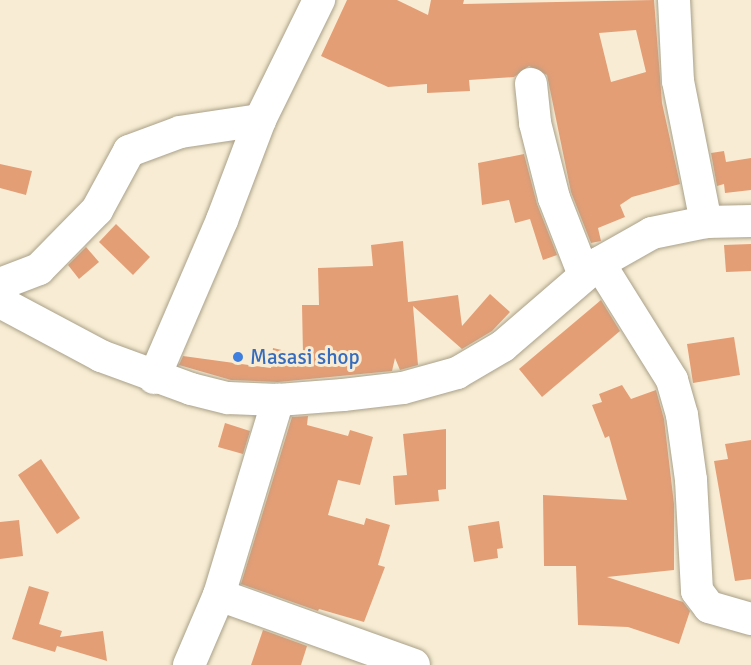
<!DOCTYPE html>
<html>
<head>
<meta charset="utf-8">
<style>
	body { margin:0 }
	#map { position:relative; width:751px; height:665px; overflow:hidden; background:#f8edd4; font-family:Signika,sans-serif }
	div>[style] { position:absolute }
	.building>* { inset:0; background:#e39e76 }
	.roads { filter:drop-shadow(0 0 2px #aaa089) drop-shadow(0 0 2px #aaa089) }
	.minor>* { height:32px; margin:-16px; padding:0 16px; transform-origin:16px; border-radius:16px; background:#fff }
	.dots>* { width:16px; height:16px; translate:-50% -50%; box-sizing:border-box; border:3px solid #f8edd4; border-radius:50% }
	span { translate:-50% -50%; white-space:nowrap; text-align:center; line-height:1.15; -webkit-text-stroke:6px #f8edd4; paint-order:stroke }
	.shop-label { font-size:21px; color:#366cbe }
	.left { translate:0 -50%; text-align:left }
</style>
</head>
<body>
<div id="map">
	<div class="building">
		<i style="clip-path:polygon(evenodd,347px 0,397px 0,428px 15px,431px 0,464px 0,463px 4px,654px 0,662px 103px,680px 184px,632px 197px,620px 205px,625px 217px,598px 228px,601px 241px,591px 243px,571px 192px,547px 75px,529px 66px,514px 77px,469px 80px,470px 91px,427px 93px,427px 84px,388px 87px,321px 56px,347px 0,636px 30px,646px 72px,611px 82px,599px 33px,636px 30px)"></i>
		<i style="clip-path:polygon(724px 151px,726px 162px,751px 158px,751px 190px,725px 193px,724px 184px,717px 186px,711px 153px)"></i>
		<i style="clip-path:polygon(524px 154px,537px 204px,557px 255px,543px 260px,530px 219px,515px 223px,509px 200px,482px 205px,478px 163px)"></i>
		<i style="clip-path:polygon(0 164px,32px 171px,26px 195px,0 188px)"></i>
		<i style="clip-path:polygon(116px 224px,150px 257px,133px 275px,99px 242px)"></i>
		<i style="clip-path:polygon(403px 241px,408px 302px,458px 295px,462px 326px,490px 294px,510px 312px,492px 331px,462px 349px,413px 306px,418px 365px,400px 370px,395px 358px,392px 371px,278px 382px,231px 380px,179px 365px,183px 356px,271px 368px,273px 348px,303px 355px,302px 305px,319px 305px,318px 268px,373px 266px,371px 245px)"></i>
		<i style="clip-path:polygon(751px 244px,751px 271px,726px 272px,724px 245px)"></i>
		<i style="clip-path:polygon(86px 247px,99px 262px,79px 279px,68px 265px)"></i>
		<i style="clip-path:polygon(601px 300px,620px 331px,542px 397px,519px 369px)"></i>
		<i style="clip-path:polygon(734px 337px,740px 375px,693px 383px,687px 344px)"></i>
		<i style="clip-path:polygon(622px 385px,631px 399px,656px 390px,664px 419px,674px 504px,674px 570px,607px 577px,683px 602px,690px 611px,679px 644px,628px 627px,578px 625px,576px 566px,544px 566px,543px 495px,627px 500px,609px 436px,605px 438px,592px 405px,602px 402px,599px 394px)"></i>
		<i style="clip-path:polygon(308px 416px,307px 425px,348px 436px,350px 430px,373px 437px,360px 485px,338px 480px,328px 515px,364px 525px,366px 518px,390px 525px,378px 565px,385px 567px,364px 622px,319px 609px,318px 611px,241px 584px,292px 417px)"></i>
		<i style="clip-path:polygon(225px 423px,250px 431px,243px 454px,218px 447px)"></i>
		<i style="clip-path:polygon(446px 429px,446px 489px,438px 490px,439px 501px,395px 505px,393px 476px,407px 475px,403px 434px)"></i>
		<i style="clip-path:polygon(751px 440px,751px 579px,735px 581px,714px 461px,728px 459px,725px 444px)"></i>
		<i style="clip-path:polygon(41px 459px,80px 518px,57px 534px,18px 475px)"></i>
		<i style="clip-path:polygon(19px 520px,23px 556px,0 559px,0 522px)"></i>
		<i style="clip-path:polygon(499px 521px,503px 548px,497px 549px,498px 558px,474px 562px,468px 526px)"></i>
		<i style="clip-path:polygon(29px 586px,49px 592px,39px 624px,62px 631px,60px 637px,103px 631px,107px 661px,57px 646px,55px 652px,12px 639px)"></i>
		<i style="clip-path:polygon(263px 630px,307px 646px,301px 665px,251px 665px)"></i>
	</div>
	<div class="roads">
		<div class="minor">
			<i style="left:674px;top:0;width:81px;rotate:87.2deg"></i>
			<i style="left:678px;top:81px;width:144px;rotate:78.8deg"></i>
			<i style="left:531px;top:84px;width:39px;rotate:84deg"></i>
			<i style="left:535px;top:123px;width:77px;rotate:75.8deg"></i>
			<i style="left:554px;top:198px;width:83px;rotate:68.7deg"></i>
			<i style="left:599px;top:263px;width:138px;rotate:58deg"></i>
			<i style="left:672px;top:380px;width:36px;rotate:74deg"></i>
			<i style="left:682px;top:415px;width:66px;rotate:82.1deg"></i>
			<i style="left:691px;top:480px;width:111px;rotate:86.9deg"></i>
			<i style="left:697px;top:591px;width:20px;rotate:53deg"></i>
			<i style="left:709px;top:607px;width:44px;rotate:15.9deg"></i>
			<i style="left:0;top:284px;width:42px;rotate:-21deg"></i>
			<i style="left:39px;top:269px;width:83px;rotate:-45.5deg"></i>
			<i style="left:97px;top:210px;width:67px;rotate:-61.5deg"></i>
			<i style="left:129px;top:151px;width:54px;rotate:-20.4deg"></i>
			<i style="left:180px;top:132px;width:81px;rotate:-8.5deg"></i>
			<i style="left:0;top:302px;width:115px;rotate:28.1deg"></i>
			<i style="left:101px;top:356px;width:96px;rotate:20.1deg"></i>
			<i style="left:191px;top:389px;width:38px;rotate:14deg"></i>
			<i style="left:228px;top:398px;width:50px;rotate:2.3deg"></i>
			<i style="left:278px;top:400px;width:65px;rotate:-4.4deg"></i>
			<i style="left:343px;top:395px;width:60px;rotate:-6.7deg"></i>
			<i style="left:403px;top:388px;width:56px;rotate:-15.5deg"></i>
			<i style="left:457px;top:373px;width:53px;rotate:-30.4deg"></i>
			<i style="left:503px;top:346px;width:127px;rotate:-40.8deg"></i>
			<i style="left:599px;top:263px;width:61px;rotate:-29.5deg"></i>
			<i style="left:652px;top:233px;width:55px;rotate:-11.5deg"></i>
			<i style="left:706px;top:222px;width:45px;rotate:-1.3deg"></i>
			<i style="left:154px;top:378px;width:172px;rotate:-66.7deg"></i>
			<i style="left:222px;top:220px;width:107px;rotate:-69.2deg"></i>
			<i style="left:260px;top:120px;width:134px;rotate:-63.8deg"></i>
			<i style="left:219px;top:595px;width:207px;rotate:19.7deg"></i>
			<i style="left:189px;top:665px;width:76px;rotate:-66.8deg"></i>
			<i style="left:219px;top:595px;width:204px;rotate:-73.2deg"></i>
		</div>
	</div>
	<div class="dots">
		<i style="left:238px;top:357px;background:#3f7fe0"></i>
	</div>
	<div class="shop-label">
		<span class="left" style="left:250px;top:357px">Masasi shop</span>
	</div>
</div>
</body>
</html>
